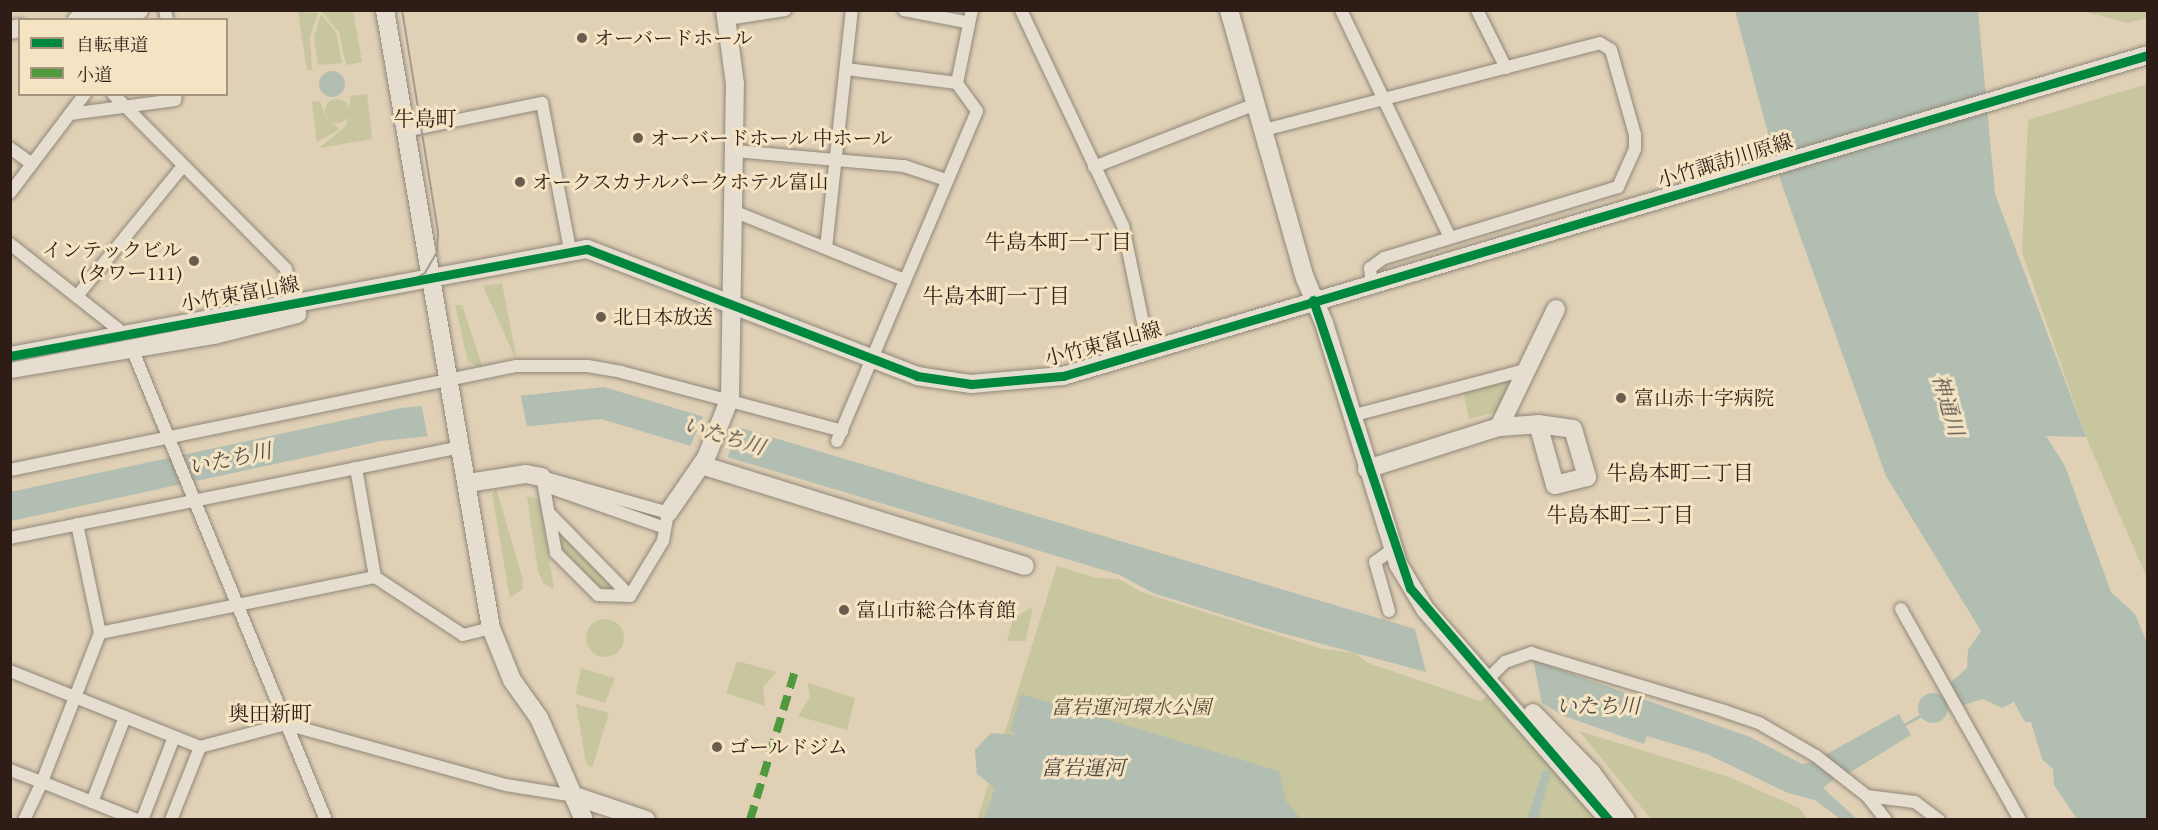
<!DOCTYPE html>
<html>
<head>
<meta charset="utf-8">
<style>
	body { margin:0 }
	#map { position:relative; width:2158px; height:830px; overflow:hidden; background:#dfd0b6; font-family:"EB Garamond","Noto Serif JP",serif }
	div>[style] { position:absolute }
	.green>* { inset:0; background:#c7c69e }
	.round { border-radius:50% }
	.water>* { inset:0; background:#b1beb1 }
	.pier>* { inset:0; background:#dfd0b6 }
	.stream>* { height:3px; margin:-1.5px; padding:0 1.5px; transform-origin:1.5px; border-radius:1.5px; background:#b1beb1 }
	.roads { filter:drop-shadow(0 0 2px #918778) drop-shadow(0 0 2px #918778) }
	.street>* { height:12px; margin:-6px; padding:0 6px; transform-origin:6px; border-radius:6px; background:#e4ddd0 }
	.secondary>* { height:18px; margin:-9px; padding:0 9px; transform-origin:9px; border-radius:9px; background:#e4ddd0 }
	.tram>* { height:1.5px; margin:-0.75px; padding:0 0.75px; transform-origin:0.75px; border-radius:0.75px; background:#a39b91 }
	.quiet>* { height:8px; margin-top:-4px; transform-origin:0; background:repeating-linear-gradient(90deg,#509a3d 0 15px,transparent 0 23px) }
	.cycleway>* { height:9px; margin:-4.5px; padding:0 4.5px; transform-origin:4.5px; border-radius:4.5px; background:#00873e }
	.dots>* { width:16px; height:16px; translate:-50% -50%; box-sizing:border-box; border:3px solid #f5e4c4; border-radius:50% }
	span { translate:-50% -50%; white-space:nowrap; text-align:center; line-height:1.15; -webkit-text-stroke:6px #f5e4c4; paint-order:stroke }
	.poi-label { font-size:20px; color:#2e1d16 }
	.left { translate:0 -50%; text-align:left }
	.right { translate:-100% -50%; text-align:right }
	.street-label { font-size:20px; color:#2e1d16 }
	.park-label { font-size:20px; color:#564d39; font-style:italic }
	.neighbourhood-label { font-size:21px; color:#2e1d16 }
	.water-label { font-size:21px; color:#4f4b44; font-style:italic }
	.frame { position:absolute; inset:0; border:12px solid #2e1d16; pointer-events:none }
	.legend { position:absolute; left:18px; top:18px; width:210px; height:78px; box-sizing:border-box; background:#f5e4c4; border:2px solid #a5947e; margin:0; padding:8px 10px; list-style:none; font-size:18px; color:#2e1d16 }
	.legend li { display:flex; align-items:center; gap:12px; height:30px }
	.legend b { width:30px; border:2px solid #a5947e }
</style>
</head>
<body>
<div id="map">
	<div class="green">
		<i style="clip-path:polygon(321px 11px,353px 11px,362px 62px,346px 65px,339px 32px)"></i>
		<i style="clip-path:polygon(2082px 11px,2147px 11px,2147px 18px,2127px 23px)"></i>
		<i style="clip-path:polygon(298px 12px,318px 13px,310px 37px,312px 70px,307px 70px)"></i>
		<i style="clip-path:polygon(321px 14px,336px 32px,342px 63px,318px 65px,314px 37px)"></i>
		<i style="clip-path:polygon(2147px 84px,2148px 84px,2147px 578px,2086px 437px,2022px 252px,2028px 120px)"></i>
		<i style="clip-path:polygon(367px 94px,372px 139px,319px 148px,346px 126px,351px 96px)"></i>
		<i class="round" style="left:325px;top:99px;width:24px;height:24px"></i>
		<i style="clip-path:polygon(320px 101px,326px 118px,340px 129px,317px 142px,312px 102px)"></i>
		<i style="clip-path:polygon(502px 283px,517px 362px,483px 286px)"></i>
		<i style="clip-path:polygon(455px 305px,462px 305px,483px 368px,468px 362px)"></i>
		<i style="clip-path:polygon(1515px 376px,1496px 412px,1469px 419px,1463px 390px)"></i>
		<i style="clip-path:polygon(496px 488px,522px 577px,523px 588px,510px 598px,492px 494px)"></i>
		<i style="clip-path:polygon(527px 496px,539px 499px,554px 589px,543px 583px,538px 571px)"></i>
		<i style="clip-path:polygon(565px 538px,612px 585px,611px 590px,602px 592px,561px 552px,560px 540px)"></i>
		<i style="clip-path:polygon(1057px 566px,1097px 578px,1119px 579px,1141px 592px,1322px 649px,1355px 653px,1368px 663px,1480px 701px,1487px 697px,1601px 820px,977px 820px)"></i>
		<i style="clip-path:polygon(1033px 606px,1026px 641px,1007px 641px,1013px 619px)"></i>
		<i class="round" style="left:586px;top:619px;width:38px;height:38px"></i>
		<i style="clip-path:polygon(737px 661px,777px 672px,763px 687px,765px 706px,726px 693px)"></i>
		<i style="clip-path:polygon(581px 668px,615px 678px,605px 703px,576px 694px)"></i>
		<i style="clip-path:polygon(808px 683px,855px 698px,847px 730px,798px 716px,810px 697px)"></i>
		<i style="clip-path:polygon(576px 704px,609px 713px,592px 768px,586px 763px)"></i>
		<i style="clip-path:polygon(1579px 731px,1729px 777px,1799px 808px,1808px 819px,1651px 819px)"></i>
	</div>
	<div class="water">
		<i style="clip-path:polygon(1735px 11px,1978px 11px,1995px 194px,2086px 437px,2046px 436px,2065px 466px,2111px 592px,2135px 614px,2147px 643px,2147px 819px,2077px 819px,2054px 785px,2053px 769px,2042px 759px,2031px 722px,2025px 722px,2014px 702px,2002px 708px,1983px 699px,1963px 705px,1950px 683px,1967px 668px,1968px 650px,1981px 631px,1886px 476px,1782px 185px)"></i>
		<i class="round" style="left:319px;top:71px;width:26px;height:26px"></i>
		<i style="clip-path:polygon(604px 387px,1415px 629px,1426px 672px,1278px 632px,1153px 593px,1120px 575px,601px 419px,381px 441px,11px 521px,10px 492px,401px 408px)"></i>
		<i style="clip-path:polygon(1533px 660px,1750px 737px,1802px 764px,1812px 762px,1836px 778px,1823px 788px,1857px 819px,1840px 819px,1815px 800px,1788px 793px,1707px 754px,1647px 736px,1644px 744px,1564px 716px,1542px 703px)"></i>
		<i class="round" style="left:1918px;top:693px;width:30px;height:30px"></i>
		<i style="clip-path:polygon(1021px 694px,1279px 771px,1286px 801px,1301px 819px,984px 819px,995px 788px,977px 774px,975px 750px,991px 733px,1017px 735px,1010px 730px)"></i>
		<i style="clip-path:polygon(1899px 714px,1911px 735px,1849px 773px,1823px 756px)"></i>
		<i style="clip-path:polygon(1543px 770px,1551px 772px,1538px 819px,1527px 819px)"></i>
	</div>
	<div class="pier">
		<i style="clip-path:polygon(520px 392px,527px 427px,428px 438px,421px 403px)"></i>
		<i style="clip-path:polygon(704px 414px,740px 426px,727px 459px,690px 447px)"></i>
	</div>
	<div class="stream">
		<i style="left:1903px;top:725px;width:24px;rotate:-28deg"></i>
	</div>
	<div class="roads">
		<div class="street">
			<i style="left:165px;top:10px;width:10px;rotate:79deg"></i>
			<i style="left:904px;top:10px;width:62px;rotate:11.1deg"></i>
			<i style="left:1021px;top:10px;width:239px;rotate:64.7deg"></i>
			<i style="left:1123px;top:226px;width:128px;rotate:78.3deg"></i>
			<i style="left:1341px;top:10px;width:252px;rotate:64.4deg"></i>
			<i style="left:1477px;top:10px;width:65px;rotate:63.4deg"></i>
			<i style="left:727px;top:19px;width:59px;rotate:-8.8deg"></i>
			<i style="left:846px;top:69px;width:112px;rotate:7.2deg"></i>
			<i style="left:113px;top:94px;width:246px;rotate:45.3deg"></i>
			<i style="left:286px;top:269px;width:42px;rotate:79deg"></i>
			<i style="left:70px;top:114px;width:106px;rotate:-7.6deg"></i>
			<i style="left:175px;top:100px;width:6px;rotate:-81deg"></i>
			<i style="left:1264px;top:130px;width:347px;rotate:-14.5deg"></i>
			<i style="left:1600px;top:43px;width:13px;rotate:32deg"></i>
			<i style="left:1611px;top:50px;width:88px;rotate:74.2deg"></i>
			<i style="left:1635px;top:135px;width:14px;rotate:90deg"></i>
			<i style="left:1635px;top:149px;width:42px;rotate:114.1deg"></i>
			<i style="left:1618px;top:187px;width:245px;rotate:163.1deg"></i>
			<i style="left:1384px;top:258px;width:17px;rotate:144deg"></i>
			<i style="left:1370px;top:268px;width:16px;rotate:83deg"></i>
			<i style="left:405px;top:131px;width:140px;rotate:-11.6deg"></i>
			<i style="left:542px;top:103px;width:150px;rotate:79.2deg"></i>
			<i style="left:10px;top:148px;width:27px;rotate:36deg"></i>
			<i style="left:735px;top:151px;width:170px;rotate:5.1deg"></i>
			<i style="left:904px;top:166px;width:44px;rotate:18.4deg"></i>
			<i style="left:1094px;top:167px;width:174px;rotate:-21.3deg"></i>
			<i style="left:10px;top:193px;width:124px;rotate:-52.9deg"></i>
			<i style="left:733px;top:211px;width:182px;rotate:21.9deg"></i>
			<i style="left:10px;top:244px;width:137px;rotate:38.2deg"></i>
			<i style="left:118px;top:329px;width:32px;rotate:58deg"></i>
			<i style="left:135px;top:356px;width:502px;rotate:67.63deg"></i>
			<i style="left:826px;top:248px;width:239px;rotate:-83.8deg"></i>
			<i style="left:77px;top:296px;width:168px;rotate:-50.8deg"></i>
			<i style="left:1351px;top:416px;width:180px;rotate:-14.8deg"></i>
			<i style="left:837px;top:441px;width:358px;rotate:-67deg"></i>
			<i style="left:977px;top:111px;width:34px;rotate:-126deg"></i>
			<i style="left:957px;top:83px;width:75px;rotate:-78.4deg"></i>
			<i style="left:356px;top:468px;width:111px;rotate:80.1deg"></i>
			<i style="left:10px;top:470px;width:517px;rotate:-11.61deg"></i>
			<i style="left:516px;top:366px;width:72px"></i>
			<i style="left:588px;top:366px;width:34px;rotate:10deg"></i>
			<i style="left:621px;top:372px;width:229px;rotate:14.9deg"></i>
			<i style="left:542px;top:477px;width:131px;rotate:15.9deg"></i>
			<i style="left:668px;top:513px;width:28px;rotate:100deg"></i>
			<i style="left:663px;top:541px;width:64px;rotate:121deg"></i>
			<i style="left:630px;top:596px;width:32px;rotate:-178deg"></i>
			<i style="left:598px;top:595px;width:59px;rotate:-135deg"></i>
			<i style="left:556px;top:553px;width:77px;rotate:-100.4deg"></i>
			<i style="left:546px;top:486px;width:126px;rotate:19.4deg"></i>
			<i style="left:549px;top:513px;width:116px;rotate:45.7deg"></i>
			<i style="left:77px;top:524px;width:111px;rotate:78.1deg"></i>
			<i style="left:100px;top:633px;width:160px;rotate:111.3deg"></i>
			<i style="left:42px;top:782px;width:102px;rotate:21.8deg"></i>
			<i style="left:10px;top:538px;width:461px;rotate:-11.4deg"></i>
			<i style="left:1901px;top:609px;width:242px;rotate:60.6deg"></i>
			<i style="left:1389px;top:611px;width:51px;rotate:-105.9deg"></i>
			<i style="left:1375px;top:562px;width:22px;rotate:-36deg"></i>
			<i style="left:100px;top:633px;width:281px;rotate:-11.5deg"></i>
			<i style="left:375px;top:577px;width:105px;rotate:33.4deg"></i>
			<i style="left:463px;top:635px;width:29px;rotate:-14deg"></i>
			<i style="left:10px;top:671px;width:205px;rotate:21.8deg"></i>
			<i style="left:200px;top:747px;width:89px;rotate:-15deg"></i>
			<i style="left:286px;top:724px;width:228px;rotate:15.5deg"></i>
			<i style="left:506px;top:785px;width:70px;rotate:9.1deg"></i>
			<i style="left:1489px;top:678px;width:23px;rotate:-45deg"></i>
			<i style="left:1505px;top:662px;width:28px;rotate:-19deg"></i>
			<i style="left:1531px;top:653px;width:202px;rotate:16.7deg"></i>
			<i style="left:1724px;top:711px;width:37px;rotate:19deg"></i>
			<i style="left:1759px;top:723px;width:66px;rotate:30.1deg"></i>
			<i style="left:1816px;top:756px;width:65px;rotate:38.1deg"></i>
			<i style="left:1867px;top:796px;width:48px;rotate:7.1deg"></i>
			<i style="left:1915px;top:802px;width:30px;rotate:37deg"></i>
			<i style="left:10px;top:770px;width:34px;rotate:21deg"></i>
			<i style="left:42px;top:782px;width:42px;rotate:115.3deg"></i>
			<i style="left:1868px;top:797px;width:29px;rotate:52deg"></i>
			<i style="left:92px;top:802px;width:91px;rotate:-68.8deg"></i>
			<i style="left:142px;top:820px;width:89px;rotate:-68.9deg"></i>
			<i style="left:171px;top:820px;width:79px;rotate:-68.3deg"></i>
		</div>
		<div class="secondary">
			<i style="left:385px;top:10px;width:627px;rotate:80.27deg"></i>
			<i style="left:491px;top:628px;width:56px;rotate:68deg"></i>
			<i style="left:512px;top:680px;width:47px;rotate:54.6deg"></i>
			<i style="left:539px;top:718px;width:111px;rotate:66.2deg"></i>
			<i style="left:1229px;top:10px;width:279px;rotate:74.2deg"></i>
			<i style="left:1305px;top:278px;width:49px;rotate:67.1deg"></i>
			<i style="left:1324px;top:323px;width:252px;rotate:72.9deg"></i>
			<i style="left:1398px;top:564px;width:52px;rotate:59deg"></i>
			<i style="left:1425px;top:609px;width:280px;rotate:48.9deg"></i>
			<i style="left:77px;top:20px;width:63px;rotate:-9.2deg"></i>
			<i style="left:10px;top:30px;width:10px;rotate:-11deg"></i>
			<i style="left:10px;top:356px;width:587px;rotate:-10.51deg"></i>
			<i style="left:587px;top:249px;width:354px;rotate:21deg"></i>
			<i style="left:917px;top:376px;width:55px;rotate:8.4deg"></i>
			<i style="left:971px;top:384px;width:92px;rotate:-5deg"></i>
			<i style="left:1063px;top:376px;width:1131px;rotate:-16.48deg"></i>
			<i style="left:10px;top:369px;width:207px;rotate:-9.5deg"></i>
			<i style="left:214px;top:335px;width:86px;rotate:-14.2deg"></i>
			<i style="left:1499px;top:427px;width:39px;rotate:-4deg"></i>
			<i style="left:1538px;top:424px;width:35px;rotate:8deg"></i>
			<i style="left:1573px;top:429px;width:50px;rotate:73.7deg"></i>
			<i style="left:1587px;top:477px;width:33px;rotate:166deg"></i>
			<i style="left:1555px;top:485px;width:63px;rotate:-105.6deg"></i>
			<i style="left:701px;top:465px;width:339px;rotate:17.3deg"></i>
			<i style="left:1367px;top:469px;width:139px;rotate:-17.7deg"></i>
			<i style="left:1499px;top:427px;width:131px;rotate:-64.2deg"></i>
			<i style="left:468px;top:483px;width:59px;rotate:-8.8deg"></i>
			<i style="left:526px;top:474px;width:16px;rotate:11deg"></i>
			<i style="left:668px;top:513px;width:67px;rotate:-55.4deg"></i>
			<i style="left:706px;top:458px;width:65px;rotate:-68.2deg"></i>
			<i style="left:730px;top:398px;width:314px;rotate:-89.1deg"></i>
			<i style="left:735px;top:84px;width:75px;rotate:-97.7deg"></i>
			<i style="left:1533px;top:713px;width:83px;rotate:45.5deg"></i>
			<i style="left:1591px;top:772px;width:59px;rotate:53.9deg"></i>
			<i style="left:575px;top:796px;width:75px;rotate:18.7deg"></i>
		</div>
	</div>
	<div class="tram">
		<i style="left:10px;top:362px;width:398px;rotate:-10.9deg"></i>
		<i style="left:401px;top:287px;width:28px;rotate:-30deg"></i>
		<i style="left:425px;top:273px;width:24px;rotate:-60deg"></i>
		<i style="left:437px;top:252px;width:20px;rotate:-87deg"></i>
		<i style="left:438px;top:232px;width:225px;rotate:-99.2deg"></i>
	</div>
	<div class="quiet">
		<i style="left:750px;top:820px;width:159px;rotate:-73.2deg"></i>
	</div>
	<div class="cycleway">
		<i style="left:1313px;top:300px;width:304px;rotate:71.4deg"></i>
		<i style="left:1410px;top:588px;width:306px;rotate:49.4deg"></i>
		<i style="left:10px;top:356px;width:587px;rotate:-10.51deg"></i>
		<i style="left:587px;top:249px;width:354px;rotate:21deg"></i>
		<i style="left:917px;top:376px;width:55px;rotate:8.4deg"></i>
		<i style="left:971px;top:384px;width:92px;rotate:-5deg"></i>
		<i style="left:1063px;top:376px;width:1131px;rotate:-16.48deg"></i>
	</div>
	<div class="dots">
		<i style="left:582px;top:38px;background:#6c5c4e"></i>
		<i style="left:638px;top:138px;background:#6c5c4e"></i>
		<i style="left:520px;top:182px;background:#6c5c4e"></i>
		<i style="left:194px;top:261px;background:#6c5c4e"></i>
		<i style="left:601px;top:317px;background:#6c5c4e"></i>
		<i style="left:1621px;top:398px;background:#6c5c4e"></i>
		<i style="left:844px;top:610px;background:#6c5c4e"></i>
		<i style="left:717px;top:747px;background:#6c5c4e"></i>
	</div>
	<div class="poi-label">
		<span class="left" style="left:594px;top:38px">オーバードホール</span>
		<span class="left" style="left:650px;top:138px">オーバードホール 中ホール</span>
		<span class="left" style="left:532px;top:182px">オークスカナルパークホテル富山</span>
		<span class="right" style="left:182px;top:262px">インテックビル<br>(タワー111)</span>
		<span class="left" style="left:613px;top:317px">北日本放送</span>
		<span class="left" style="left:1634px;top:398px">富山赤十字病院</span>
		<span class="left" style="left:856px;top:610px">富山市総合体育館</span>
		<span class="left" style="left:729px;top:747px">ゴールドジム</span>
	</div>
	<div class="street-label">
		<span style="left:1725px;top:161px;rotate:-17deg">小竹諏訪川原線</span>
		<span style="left:240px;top:294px;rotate:-10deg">小竹東富山線</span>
		<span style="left:1103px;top:344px;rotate:-15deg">小竹東富山線</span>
	</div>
	<div class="park-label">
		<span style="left:1131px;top:707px">富岩運河環水公園</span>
	</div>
	<div class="neighbourhood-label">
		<span style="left:425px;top:119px">牛島町</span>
		<span style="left:1058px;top:242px">牛島本町一丁目</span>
		<span style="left:996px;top:296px">牛島本町一丁目</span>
		<span style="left:1680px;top:473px">牛島本町二丁目</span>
		<span style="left:1620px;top:515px">牛島本町二丁目</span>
		<span style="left:270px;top:714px">奥田新町</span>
	</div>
	<div class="water-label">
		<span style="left:1948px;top:405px;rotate:74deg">神通川</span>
		<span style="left:724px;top:436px;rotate:17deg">いたち川</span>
		<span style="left:230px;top:459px;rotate:-12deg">いたち川</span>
		<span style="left:1598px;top:706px">いたち川</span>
		<span style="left:1083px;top:768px">富岩運河</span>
	</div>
	<div class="frame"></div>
	<ul class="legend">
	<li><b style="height:8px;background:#00873e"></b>自転車道</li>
	<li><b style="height:8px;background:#509a3d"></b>小道</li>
	</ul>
</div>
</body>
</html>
